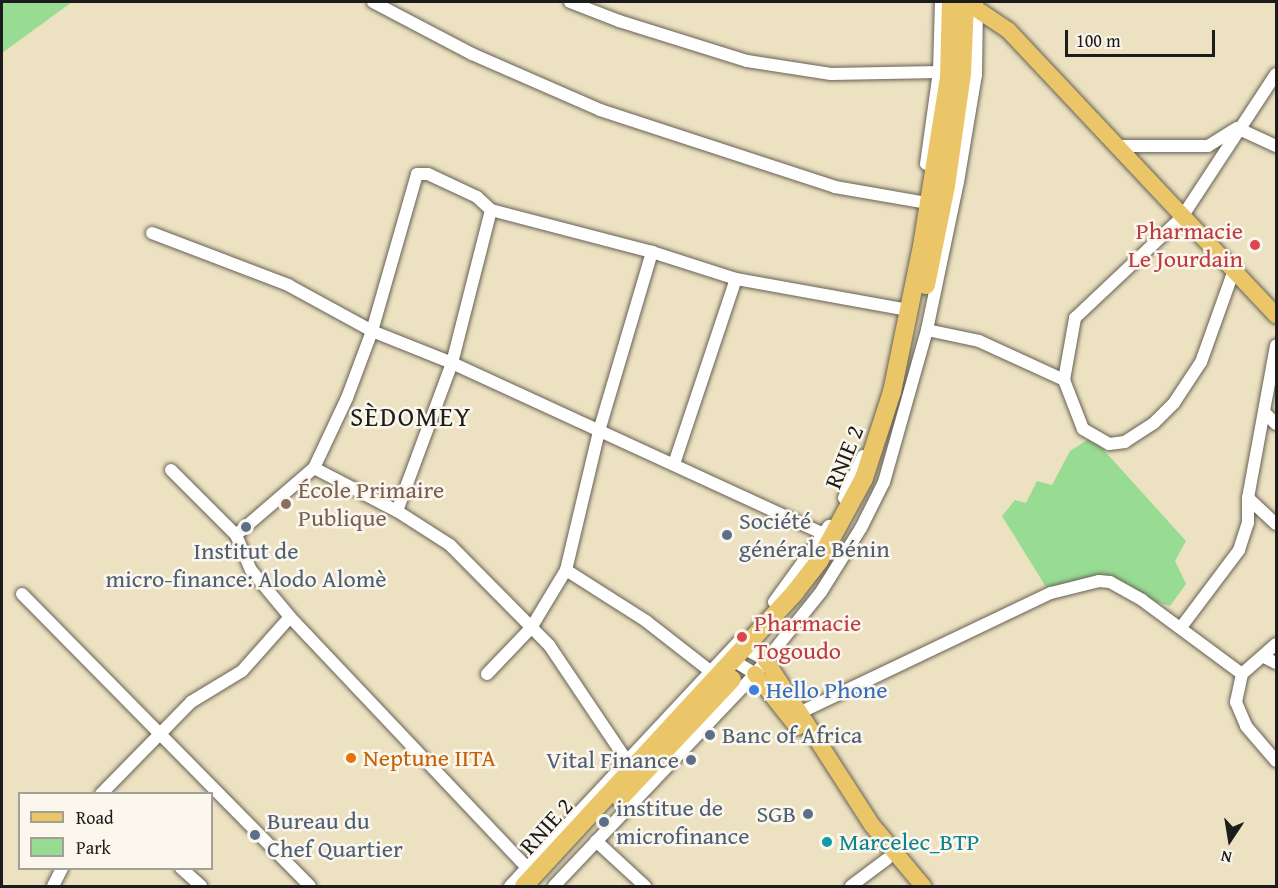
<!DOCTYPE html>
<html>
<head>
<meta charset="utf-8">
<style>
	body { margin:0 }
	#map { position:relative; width:1278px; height:888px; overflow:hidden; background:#ece1c0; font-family:"Gentium Book Plus",serif }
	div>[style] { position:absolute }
	.green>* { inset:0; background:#98db93 }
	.roads { filter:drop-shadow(0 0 2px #656155) drop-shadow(0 0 2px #656155) }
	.minor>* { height:12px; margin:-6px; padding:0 6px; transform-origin:6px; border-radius:6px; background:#fff }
	.major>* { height:16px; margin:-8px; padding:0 8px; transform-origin:8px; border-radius:8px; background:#ebc669 }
	.highway>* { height:18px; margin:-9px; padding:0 9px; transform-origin:9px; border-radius:9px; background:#ebc669 }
	.dots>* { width:16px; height:16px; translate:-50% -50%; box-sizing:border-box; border:3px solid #fbf7ec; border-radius:50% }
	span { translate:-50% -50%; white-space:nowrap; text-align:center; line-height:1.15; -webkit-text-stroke:5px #fbf7ec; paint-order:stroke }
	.health-label { font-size:24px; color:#be3a42 }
	.right { translate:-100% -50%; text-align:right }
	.left { translate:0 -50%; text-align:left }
	.street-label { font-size:24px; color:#1c1c1c }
	.education-label { font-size:24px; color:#785e54 }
	.service-label { font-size:24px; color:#4e5e75 }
	.shop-label { font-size:24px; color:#366cbe }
	.food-label { font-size:24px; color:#c56008 }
	.culture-label { font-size:24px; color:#0d838f }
	.quarter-label { font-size:27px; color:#1c1c1c; letter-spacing:1.5px }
	.frame { position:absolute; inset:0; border:3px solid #1c1c1c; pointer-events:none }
	.legend { position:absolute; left:18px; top:792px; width:195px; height:78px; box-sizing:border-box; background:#fbf7ec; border:2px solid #a29f99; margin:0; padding:8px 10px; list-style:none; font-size:18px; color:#1c1c1c }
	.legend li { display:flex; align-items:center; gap:12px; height:30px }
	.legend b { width:30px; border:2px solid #a29f99 }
	.north { position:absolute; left:1200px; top:810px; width:60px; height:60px; -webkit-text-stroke:4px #fbf7ec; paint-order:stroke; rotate:192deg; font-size:16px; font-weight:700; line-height:24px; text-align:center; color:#1c1c1c }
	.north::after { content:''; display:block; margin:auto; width:21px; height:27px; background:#1c1c1c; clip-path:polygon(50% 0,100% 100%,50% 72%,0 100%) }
	.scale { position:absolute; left:1065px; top:30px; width:150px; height:27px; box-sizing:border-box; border:3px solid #1c1c1c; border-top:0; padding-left:8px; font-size:18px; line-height:21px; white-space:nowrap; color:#1c1c1c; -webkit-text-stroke:4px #fbf7ec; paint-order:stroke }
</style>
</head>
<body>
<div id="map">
	<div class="green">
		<i style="clip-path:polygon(2px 2px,72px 2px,2px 53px)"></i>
		<i style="clip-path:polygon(1092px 437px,1186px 541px,1175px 561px,1186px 584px,1170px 606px,1146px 599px,1109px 579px,1046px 587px,1002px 516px,1015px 500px,1026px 503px,1037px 481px,1052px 485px,1070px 451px)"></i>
	</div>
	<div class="roads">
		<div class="minor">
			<i style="left:373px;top:2px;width:112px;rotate:27.7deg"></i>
			<i style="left:472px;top:54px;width:140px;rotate:23.6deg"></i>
			<i style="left:600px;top:110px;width:247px;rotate:18.1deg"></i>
			<i style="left:835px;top:187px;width:87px;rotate:9.9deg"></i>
			<i style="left:570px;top:2px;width:53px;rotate:21.2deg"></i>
			<i style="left:619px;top:21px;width:134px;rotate:17.4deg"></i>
			<i style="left:747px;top:61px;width:85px;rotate:8.8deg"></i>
			<i style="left:831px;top:74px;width:108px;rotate:-1.1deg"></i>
			<i style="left:1237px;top:128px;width:43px;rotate:24.8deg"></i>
			<i style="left:1117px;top:146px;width:91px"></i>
			<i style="left:1208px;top:146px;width:31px;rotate:-32deg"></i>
			<i style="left:926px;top:164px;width:93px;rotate:-82deg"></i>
			<i style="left:939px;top:72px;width:70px;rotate:-88.4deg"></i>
			<i style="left:152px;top:233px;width:146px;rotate:20.9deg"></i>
			<i style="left:288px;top:285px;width:96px;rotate:28.7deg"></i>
			<i style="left:372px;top:331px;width:86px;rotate:21.8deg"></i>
			<i style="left:452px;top:363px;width:409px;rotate:24.7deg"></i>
			<i style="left:1234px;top:270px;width:98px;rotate:109.7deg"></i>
			<i style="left:1201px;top:362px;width:49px;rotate:123.4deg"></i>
			<i style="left:1174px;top:403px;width:28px;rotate:135deg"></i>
			<i style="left:1154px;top:423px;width:35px;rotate:147deg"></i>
			<i style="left:1125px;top:442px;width:16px;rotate:173deg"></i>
			<i style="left:1109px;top:444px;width:30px;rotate:-150deg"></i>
			<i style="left:1083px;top:429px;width:53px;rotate:-111.2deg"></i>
			<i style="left:1064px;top:380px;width:63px;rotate:-79.9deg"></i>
			<i style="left:1075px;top:318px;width:147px;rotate:-43.3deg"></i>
			<i style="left:1182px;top:217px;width:171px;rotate:-56.7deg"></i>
			<i style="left:927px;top:330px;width:53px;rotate:11.9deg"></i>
			<i style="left:979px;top:341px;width:94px;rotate:24.6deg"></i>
			<i style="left:1264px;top:412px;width:17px;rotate:45deg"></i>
			<i style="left:674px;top:464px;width:195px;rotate:-71.5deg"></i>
			<i style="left:314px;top:468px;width:93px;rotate:27.4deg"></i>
			<i style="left:397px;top:511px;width:63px;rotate:32.7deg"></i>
			<i style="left:450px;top:545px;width:141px;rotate:45.3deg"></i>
			<i style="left:549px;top:645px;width:140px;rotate:56.1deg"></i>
			<i style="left:171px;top:470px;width:92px;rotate:45deg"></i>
			<i style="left:236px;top:535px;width:38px;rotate:67deg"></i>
			<i style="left:251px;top:570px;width:61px;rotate:50.3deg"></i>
			<i style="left:290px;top:617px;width:345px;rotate:46.6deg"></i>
			<i style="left:844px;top:498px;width:46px;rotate:-65.7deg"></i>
			<i style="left:1248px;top:498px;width:38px;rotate:43deg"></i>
			<i style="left:397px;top:511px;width:158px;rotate:-69.6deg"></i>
			<i style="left:452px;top:363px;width:158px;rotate:-75.7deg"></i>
			<i style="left:236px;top:535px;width:103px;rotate:-40.7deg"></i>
			<i style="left:314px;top:468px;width:77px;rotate:-64.8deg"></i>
			<i style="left:347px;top:398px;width:72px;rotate:-69.5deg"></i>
			<i style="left:372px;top:331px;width:163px;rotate:-74deg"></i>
			<i style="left:417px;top:174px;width:11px"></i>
			<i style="left:428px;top:174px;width:54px;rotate:25.1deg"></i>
			<i style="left:477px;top:197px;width:19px;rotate:43deg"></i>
			<i style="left:491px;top:210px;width:166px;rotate:14.6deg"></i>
			<i style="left:652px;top:252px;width:88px;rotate:17.8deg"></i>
			<i style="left:736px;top:279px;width:169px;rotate:10.2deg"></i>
			<i style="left:566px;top:570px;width:95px;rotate:32.5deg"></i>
			<i style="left:646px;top:621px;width:80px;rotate:37.9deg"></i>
			<i style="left:22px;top:594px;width:410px;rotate:45.4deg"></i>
			<i style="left:774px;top:602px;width:94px;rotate:-54.1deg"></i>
			<i style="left:1182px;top:626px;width:95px;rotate:-53.1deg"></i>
			<i style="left:1239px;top:550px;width:28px;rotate:-72deg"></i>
			<i style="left:1248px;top:523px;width:25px;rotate:-90deg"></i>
			<i style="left:1248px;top:498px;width:155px;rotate:-79.6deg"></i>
			<i style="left:1276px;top:644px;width:45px;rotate:138.6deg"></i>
			<i style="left:1242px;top:674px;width:29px;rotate:102deg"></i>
			<i style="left:1236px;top:702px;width:26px;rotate:67deg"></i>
			<i style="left:1246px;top:726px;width:46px;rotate:49.4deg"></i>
			<i style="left:737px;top:645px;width:31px;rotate:27deg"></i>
			<i style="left:728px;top:657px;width:32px;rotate:32deg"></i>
			<i style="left:1266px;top:658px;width:11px;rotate:27deg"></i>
			<i style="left:487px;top:674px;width:64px;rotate:-46.3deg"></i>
			<i style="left:531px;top:628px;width:68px;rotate:-58.9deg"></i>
			<i style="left:566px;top:570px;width:143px;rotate:-76.6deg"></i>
			<i style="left:599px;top:431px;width:187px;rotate:-73.5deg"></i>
			<i style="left:799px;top:713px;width:279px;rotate:-25.5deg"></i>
			<i style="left:1051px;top:593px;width:49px;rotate:-14deg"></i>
			<i style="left:1099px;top:581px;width:11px;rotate:5deg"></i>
			<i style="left:1110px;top:582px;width:37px;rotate:29deg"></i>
			<i style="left:1142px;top:600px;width:124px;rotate:36.5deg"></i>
			<i style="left:101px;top:794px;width:129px;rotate:-45.6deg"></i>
			<i style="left:191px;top:702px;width:60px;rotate:-31.3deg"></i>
			<i style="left:242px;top:671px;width:72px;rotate:-48.4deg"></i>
			<i style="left:596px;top:841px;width:67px;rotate:42.6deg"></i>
			<i style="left:181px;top:868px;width:27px;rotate:42deg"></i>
			<i style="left:53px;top:886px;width:20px;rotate:-63deg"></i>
			<i style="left:510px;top:886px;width:334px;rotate:-46.9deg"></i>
			<i style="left:554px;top:886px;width:292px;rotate:-46.5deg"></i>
			<i style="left:755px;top:674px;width:105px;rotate:-51.2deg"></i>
			<i style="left:821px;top:592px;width:75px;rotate:-58deg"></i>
			<i style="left:861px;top:528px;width:51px;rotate:-63.4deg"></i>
			<i style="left:884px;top:482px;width:158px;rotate:-74.2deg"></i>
			<i style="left:927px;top:330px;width:151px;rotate:-78.2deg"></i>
			<i style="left:958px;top:182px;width:109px;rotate:-80.5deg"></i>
			<i style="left:976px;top:75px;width:73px;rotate:-89.2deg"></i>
			<i style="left:851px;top:886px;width:45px;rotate:-36.9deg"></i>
		</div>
		<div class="major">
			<i style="left:978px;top:10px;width:37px;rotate:34deg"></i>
			<i style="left:1009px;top:31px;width:390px;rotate:46.8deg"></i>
			<i style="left:765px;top:659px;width:197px;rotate:57.2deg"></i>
			<i style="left:872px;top:825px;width:80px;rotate:50.1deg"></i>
			<i style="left:755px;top:674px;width:68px;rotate:51.6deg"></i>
		</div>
		<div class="highway">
			<i style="left:926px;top:285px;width:101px;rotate:-78.6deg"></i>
			<i style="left:946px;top:186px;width:113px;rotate:-81.9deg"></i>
			<i style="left:962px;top:74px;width:72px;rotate:-87.6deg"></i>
			<i style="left:620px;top:798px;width:163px;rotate:-46.7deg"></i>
			<i style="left:524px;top:886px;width:400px;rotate:-47.3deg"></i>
			<i style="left:795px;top:592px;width:39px;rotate:-52deg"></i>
			<i style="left:819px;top:561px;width:94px;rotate:-61.5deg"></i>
			<i style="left:864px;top:478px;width:90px;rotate:-72deg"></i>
			<i style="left:892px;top:392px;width:149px;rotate:-78.4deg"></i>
			<i style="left:922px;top:246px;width:171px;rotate:-80.9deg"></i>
			<i style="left:949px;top:77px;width:75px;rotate:-88.5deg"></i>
		</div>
	</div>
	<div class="dots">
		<i style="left:1255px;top:245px;background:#e0444e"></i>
		<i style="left:286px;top:504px;background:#8d6e63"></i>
		<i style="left:246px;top:527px;background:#5c6f8a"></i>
		<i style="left:727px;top:535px;background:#5c6f8a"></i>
		<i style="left:742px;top:637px;background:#e0444e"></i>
		<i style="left:754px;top:690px;background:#3f7fe0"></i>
		<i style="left:710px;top:735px;background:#5c6f8a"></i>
		<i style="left:351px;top:758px;background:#e8710a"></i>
		<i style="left:691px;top:760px;background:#5c6f8a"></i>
		<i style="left:808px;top:814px;background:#5c6f8a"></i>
		<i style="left:604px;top:822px;background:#5c6f8a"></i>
		<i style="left:255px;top:835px;background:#5c6f8a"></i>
		<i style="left:827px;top:842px;background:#0f9aa8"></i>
	</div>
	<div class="health-label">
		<span class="right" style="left:1243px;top:245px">Pharmacie<br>Le Jourdain</span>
		<span class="left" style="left:754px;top:637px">Pharmacie<br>Togoudo</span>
	</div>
	<div class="street-label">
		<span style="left:844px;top:457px;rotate:-68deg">RNIE 2</span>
		<span style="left:546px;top:826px;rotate:-48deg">RNIE 2</span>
	</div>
	<div class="education-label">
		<span class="left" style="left:298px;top:504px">École Primaire<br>Publique</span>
	</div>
	<div class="service-label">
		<span class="left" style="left:739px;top:535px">Société<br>générale Bénin</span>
		<span style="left:246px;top:565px">Institut de<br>micro-finance: Alodo Alomè</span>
		<span class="left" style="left:722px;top:735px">Banc of Africa</span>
		<span class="right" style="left:679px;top:760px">Vital Finance</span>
		<span class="left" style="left:616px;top:822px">institue de<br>microfinance</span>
		<span class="right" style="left:796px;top:814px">SGB</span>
		<span class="left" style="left:267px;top:835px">Bureau du<br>Chef Quartier</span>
	</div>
	<div class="shop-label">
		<span class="left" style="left:766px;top:690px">Hello Phone</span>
	</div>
	<div class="food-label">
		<span class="left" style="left:363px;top:758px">Neptune IITA</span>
	</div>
	<div class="culture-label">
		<span class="left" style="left:839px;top:842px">Marcelec_BTP</span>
	</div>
	<div class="quarter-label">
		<span style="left:411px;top:417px">SÈDOMEY</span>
	</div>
	<div class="frame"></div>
	<ul class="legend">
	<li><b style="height:8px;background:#ebc669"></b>Road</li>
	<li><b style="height:16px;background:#98db93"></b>Park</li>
	</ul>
	<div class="north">N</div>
	<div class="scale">100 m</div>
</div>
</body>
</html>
